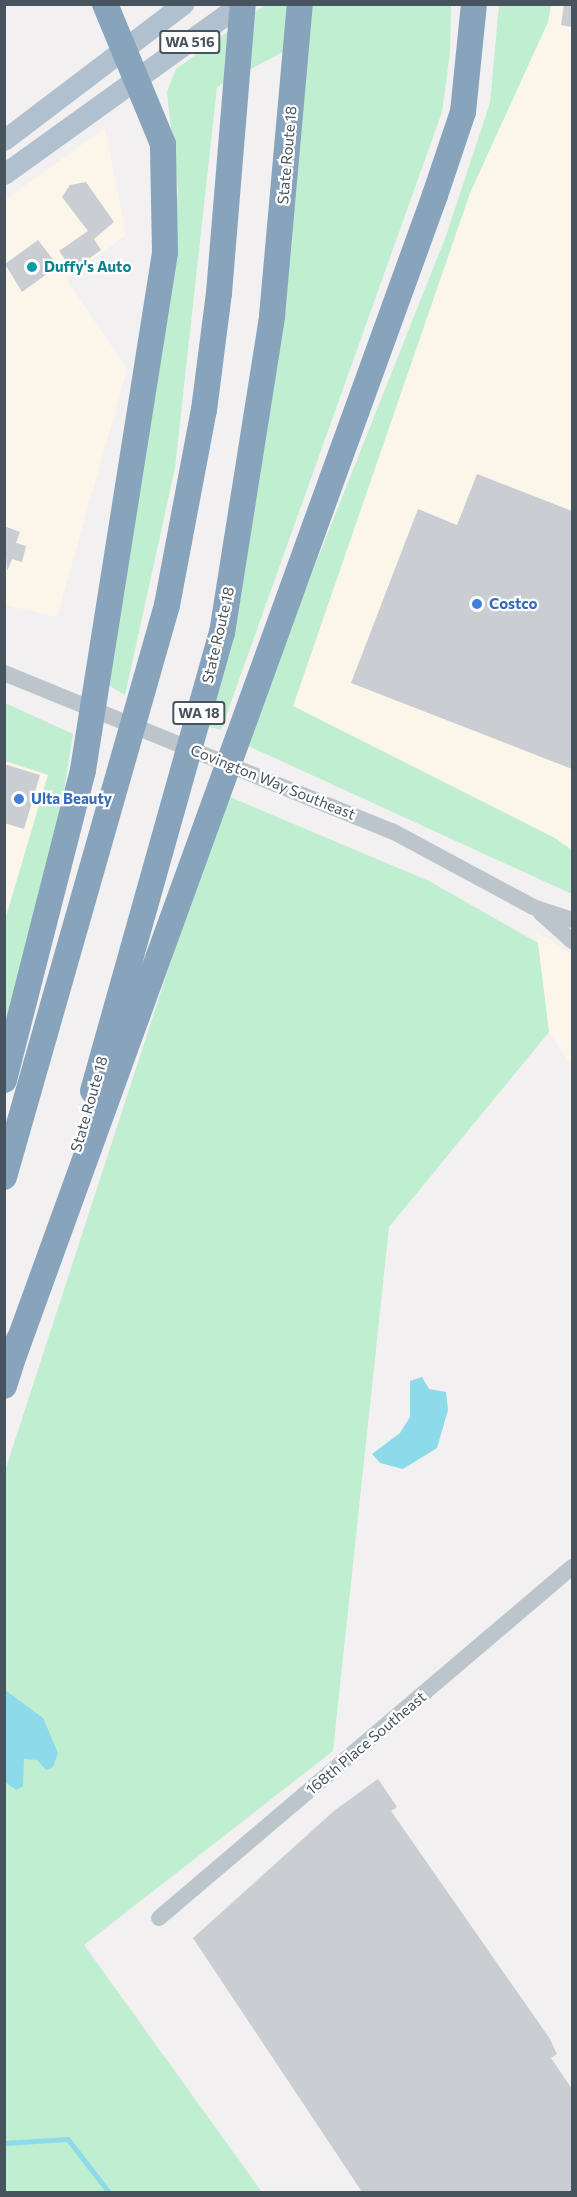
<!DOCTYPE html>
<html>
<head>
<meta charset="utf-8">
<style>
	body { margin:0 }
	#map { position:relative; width:577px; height:2197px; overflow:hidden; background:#f2f0f0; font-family:Commissioner,sans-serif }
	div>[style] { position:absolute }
	.commercial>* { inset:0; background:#fcf6ea }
	.green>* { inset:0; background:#bfeed0 }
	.water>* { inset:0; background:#8ddaeb }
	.stream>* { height:4.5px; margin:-2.25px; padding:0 2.25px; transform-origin:2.25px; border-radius:2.25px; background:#8ddaeb }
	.building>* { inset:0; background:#cacdd2 }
	.minor>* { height:16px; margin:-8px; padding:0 8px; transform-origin:8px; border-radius:8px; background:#bcc5cc }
	.major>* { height:21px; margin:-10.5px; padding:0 10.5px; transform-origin:10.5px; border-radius:10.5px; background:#b0c0ce }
	.highway>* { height:26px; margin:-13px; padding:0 13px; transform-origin:13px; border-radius:13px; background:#88a4bd }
	.dots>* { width:16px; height:16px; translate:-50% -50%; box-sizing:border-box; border:3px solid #fff; border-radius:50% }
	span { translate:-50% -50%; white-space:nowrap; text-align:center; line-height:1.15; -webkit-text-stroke:4.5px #fff; paint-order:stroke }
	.shield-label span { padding:2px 4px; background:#fff; border:2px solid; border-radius:4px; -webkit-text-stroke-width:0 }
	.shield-label { font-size:14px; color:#48545d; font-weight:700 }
	.street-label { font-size:15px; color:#48545d }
	.culture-label { font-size:15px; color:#0d838f; font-weight:700 }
	.left { translate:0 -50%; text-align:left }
	.shop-label { font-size:15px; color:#366cbe; font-weight:700 }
	.frame { position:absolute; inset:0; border:6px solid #48545d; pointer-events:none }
</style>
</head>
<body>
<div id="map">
	<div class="commercial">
		<i style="clip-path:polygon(551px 5px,572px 5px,572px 850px,293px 707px,470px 193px,548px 22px)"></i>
		<i style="clip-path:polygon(105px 128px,126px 235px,66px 279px,127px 369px,57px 617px,5px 605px,5px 200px)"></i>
		<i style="clip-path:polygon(5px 727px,48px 775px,5px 920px)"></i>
		<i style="clip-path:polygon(536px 931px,572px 954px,572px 1066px,549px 1032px)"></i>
	</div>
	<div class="green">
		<i style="clip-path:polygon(265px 5px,451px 5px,450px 52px,442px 112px,221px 730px,207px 726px,244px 572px,278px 358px,307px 39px,217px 87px,175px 468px,125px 695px,108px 685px,178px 191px,167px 92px,176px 69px)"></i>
		<i style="clip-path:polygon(499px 5px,551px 5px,548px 22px,470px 193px,293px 706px,555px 838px,572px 850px,572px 894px,244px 744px,446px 236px,490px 103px)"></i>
		<i style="clip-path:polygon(5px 703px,73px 734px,54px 853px,5px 1031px,5px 920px,48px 775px,5px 761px)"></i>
		<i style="clip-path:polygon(225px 795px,429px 881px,538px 943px,549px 1032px,389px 1227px,333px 1751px,84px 1945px,262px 2192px,5px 2192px,5px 1471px)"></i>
	</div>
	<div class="water">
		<i style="clip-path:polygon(422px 1377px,429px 1389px,446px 1392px,448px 1410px,437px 1448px,403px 1469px,380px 1463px,372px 1454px,400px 1433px,410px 1417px,410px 1381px)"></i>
		<i style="clip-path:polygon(5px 1690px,43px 1718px,58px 1753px,53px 1767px,46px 1770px,37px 1760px,24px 1759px,23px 1786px,16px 1790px,5px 1782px)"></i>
	</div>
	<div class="stream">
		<i style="left:4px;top:2143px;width:64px;rotate:-3.6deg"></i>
		<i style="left:68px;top:2139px;width:67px;rotate:52.3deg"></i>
	</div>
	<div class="building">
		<i style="clip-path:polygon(564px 4px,572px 4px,572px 27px,561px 25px)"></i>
		<i style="clip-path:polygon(86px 182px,114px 222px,94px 239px,101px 250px,73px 270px,59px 251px,88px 231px,62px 197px,70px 185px)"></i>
		<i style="clip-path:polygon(38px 240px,58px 266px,22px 292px,5px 264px)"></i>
		<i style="clip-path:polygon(477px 474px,572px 511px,572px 769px,351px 683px,418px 509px,457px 525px)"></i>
		<i style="clip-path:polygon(4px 526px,20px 532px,16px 543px,26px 546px,22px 562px,12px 559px,7px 571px)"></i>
		<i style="clip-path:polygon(4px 764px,40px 775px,24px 829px,4px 823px)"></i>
		<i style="clip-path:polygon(378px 1779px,397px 1807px,391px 1811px,550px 2039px,557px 2054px,551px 2058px,572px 2089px,572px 2192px,362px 2192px,193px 1938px,335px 1810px)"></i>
	</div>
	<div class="minor">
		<i style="left:4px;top:673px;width:419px;rotate:22.2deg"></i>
		<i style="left:392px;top:831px;width:160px;rotate:28.3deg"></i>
		<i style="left:533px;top:907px;width:41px;rotate:18.4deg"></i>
		<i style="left:541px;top:913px;width:42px;rotate:42.1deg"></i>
		<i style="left:159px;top:1918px;width:542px;rotate:-40.36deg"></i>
	</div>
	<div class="major">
		<i style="left:4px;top:140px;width:225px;rotate:-37.2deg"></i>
		<i style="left:4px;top:174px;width:292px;rotate:-35.7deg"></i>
	</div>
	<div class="highway">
		<i style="left:4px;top:1080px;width:320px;rotate:-75.7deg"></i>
		<i style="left:83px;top:770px;width:523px;rotate:-80.99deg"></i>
		<i style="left:165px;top:253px;width:109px;rotate:-91.1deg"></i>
		<i style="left:163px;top:144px;width:152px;rotate:-112.5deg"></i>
		<i style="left:93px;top:1091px;width:476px;rotate:-74.3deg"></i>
		<i style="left:222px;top:633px;width:321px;rotate:-81deg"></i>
		<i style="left:272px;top:316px;width:313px;rotate:-84.9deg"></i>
		<i style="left:4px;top:1177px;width:595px;rotate:-74.09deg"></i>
		<i style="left:167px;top:605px;width:198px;rotate:-79.3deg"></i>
		<i style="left:204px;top:410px;width:118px;rotate:-82.7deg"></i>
		<i style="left:219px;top:293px;width:290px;rotate:-85.3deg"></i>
		<i style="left:14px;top:1355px;width:1234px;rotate:-70.05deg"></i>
		<i style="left:435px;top:195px;width:88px;rotate:-71.4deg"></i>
		<i style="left:463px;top:112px;width:109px;rotate:-84.2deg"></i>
		<i style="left:4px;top:1386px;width:49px;rotate:-72.3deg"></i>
	</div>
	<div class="dots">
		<i style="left:32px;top:267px;background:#0f9aa8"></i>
		<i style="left:477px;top:604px;background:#3f7fe0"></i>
		<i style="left:19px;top:799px;background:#3f7fe0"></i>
	</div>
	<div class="shield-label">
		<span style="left:190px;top:42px">WA 516</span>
		<span style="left:199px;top:713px">WA 18</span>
	</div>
	<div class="street-label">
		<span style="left:287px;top:155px;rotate:-85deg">State Route 18</span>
		<span style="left:218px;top:635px;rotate:-77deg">State Route 18</span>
		<span style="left:273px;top:782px;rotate:22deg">Covington Way Southeast</span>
		<span style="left:89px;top:1104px;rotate:-74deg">State Route 18</span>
		<span style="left:366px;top:1743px;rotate:-40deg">168th Place Southeast</span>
	</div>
	<div class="culture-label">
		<span class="left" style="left:44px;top:267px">Duffy's Auto</span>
	</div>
	<div class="shop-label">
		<span class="left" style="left:489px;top:604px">Costco</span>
		<span class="left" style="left:31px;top:799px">Ulta Beauty</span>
	</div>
	<div class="frame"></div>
</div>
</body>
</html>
